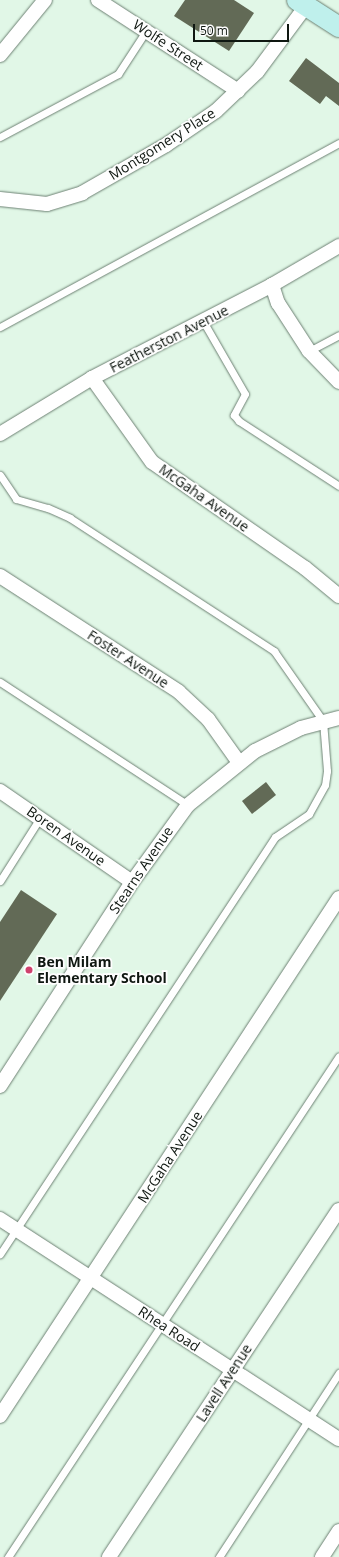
<!DOCTYPE html>
<html>
<head>
<meta charset="utf-8">
<style>
	body { margin:0 }
	#map { position:relative; width:339px; height:1557px; overflow:hidden; background:#e1f7e7; font-family:"Open Sans",sans-serif }
	div>[style] { position:absolute }
	.building>* { inset:0; background:#626a56 }
	.roads { filter:drop-shadow(0 0 1px #6d8173) drop-shadow(0 0 1px #6d8173) }
	.lane>* { height:7px; margin:-3.5px; padding:0 3.5px; transform-origin:3.5px; border-radius:3.5px; background:#fff }
	.street>* { height:14px; margin:-7px; padding:0 7px; transform-origin:7px; border-radius:7px; background:#fff }
	.secondary>* { height:20px; margin:-10px; padding:0 10px; transform-origin:10px; border-radius:10px; background:#bff0ec }
	.dots>* { width:11px; height:11px; translate:-50% -50%; box-sizing:border-box; border:2px solid #fefefe; border-radius:50% }
	span { translate:-50% -50%; white-space:nowrap; text-align:center; line-height:1.15; -webkit-text-stroke:3.5px #fefefe; paint-order:stroke }
	.street-label { font-size:14px; color:#0f1711 }
	.poi-label { font-size:14px; color:#0f1711; font-weight:700 }
	.left { translate:0 -50%; text-align:left }
	.scale { position:absolute; left:193px; top:24px; width:96px; height:18px; box-sizing:border-box; border:2px solid #0f1711; border-top:0; padding-left:5px; font-size:12px; line-height:14px; white-space:nowrap; color:#0f1711; -webkit-text-stroke:3px #fefefe; paint-order:stroke }
</style>
</head>
<body>
<div id="map">
	<div class="building">
		<i style="clip-path:polygon(185px 0,234px 0,254px 13px,229px 51px,174px 16px)"></i>
		<i style="clip-path:polygon(306px 58px,339px 83px,339px 106px,326px 96px,320px 104px,289px 81px)"></i>
		<i style="clip-path:polygon(266px 782px,276px 795px,252px 814px,242px 801px)"></i>
		<i style="clip-path:polygon(21px 890px,57px 914px,0 1001px,0 922px)"></i>
	</div>
	<div class="roads">
		<div class="lane">
			<i style="left:0;top:137px;width:134px;rotate:-28.1deg"></i>
			<i style="left:118px;top:74px;width:51px;rotate:-56.9deg"></i>
			<i style="left:203px;top:321px;width:84px;rotate:60.1deg"></i>
			<i style="left:245px;top:394px;width:24px;rotate:118deg"></i>
			<i style="left:234px;top:415px;width:8px;rotate:50deg"></i>
			<i style="left:239px;top:421px;width:119px;rotate:33deg"></i>
			<i style="left:0;top:327px;width:386px;rotate:-28.5deg"></i>
			<i style="left:309px;top:351px;width:34px;rotate:-28deg"></i>
			<i style="left:0;top:475px;width:29px;rotate:56deg"></i>
			<i style="left:16px;top:499px;width:33px;rotate:16deg"></i>
			<i style="left:48px;top:508px;width:24px;rotate:24deg"></i>
			<i style="left:70px;top:518px;width:244px;rotate:33.1deg"></i>
			<i style="left:274px;top:651px;width:85px;rotate:55deg"></i>
			<i style="left:323px;top:721px;width:50px;rotate:85.4deg"></i>
			<i style="left:327px;top:771px;width:14px;rotate:98deg"></i>
			<i style="left:325px;top:785px;width:33px;rotate:119deg"></i>
			<i style="left:309px;top:814px;width:41px;rotate:145.9deg"></i>
			<i style="left:275px;top:837px;width:500px;rotate:123.4deg"></i>
			<i style="left:0;top:682px;width:225px;rotate:33.2deg"></i>
			<i style="left:0;top:881px;width:75px;rotate:-57.6deg"></i>
			<i style="left:8px;top:1557px;width:600px;rotate:-56.55deg"></i>
			<i style="left:219px;top:1557px;width:220px;rotate:-56.9deg"></i>
		</div>
		<div class="street">
			<i style="left:98px;top:0;width:167px;rotate:33deg"></i>
			<i style="left:0;top:55px;width:71px;rotate:-50.7deg"></i>
			<i style="left:0;top:199px;width:47px;rotate:6.1deg"></i>
			<i style="left:47px;top:204px;width:37px;rotate:-17deg"></i>
			<i style="left:82px;top:193px;width:97px;rotate:-29.7deg"></i>
			<i style="left:166px;top:145px;width:60px;rotate:-34.2deg"></i>
			<i style="left:216px;top:111px;width:57px;rotate:-43.6deg"></i>
			<i style="left:257px;top:72px;width:82px;rotate:-53.4deg"></i>
			<i style="left:272px;top:285px;width:19px;rotate:72deg"></i>
			<i style="left:278px;top:303px;width:57px;rotate:57.1deg"></i>
			<i style="left:309px;top:351px;width:43px;rotate:45.9deg"></i>
			<i style="left:92px;top:378px;width:103px;rotate:54.5deg"></i>
			<i style="left:152px;top:462px;width:186px;rotate:34.7deg"></i>
			<i style="left:305px;top:568px;width:44px;rotate:39.5deg"></i>
			<i style="left:0;top:434px;width:108px;rotate:-31.3deg"></i>
			<i style="left:92px;top:378px;width:203px;rotate:-27.3deg"></i>
			<i style="left:272px;top:285px;width:78px;rotate:-30.2deg"></i>
			<i style="left:0;top:576px;width:213px;rotate:32.9deg"></i>
			<i style="left:179px;top:692px;width:40px;rotate:43deg"></i>
			<i style="left:208px;top:719px;width:52px;rotate:54.5deg"></i>
			<i style="left:0;top:791px;width:160px;rotate:34.6deg"></i>
			<i style="left:0;top:1086px;width:243px;rotate:-57.1deg"></i>
			<i style="left:132px;top:882px;width:95px;rotate:-54deg"></i>
			<i style="left:188px;top:805px;width:86px;rotate:-38.9deg"></i>
			<i style="left:255px;top:751px;width:51px;rotate:-26.6deg"></i>
			<i style="left:301px;top:728px;width:39px;rotate:-15deg"></i>
			<i style="left:0;top:1219px;width:404px;rotate:33deg"></i>
			<i style="left:0;top:1416px;width:619px;rotate:-56.8deg"></i>
			<i style="left:109px;top:1557px;width:416px;rotate:-56.5deg"></i>
			<i style="left:322px;top:1557px;width:31px;rotate:-57deg"></i>
		</div>
		<div class="secondary">
			<i style="left:297px;top:0;width:50px;rotate:32.7deg"></i>
		</div>
	</div>
	<div class="dots">
		<i style="left:29px;top:970px;background:#cf416d"></i>
	</div>
	<div class="street-label">
		<span style="left:168px;top:45px;rotate:33deg">Wolfe Street</span>
		<span style="left:162px;top:144px;rotate:-32deg">Montgomery Place</span>
		<span style="left:169px;top:339px;rotate:-27deg">Featherston Avenue</span>
		<span style="left:204px;top:498px;rotate:35deg">McGaha Avenue</span>
		<span style="left:128px;top:659px;rotate:33deg">Foster Avenue</span>
		<span style="left:66px;top:836px;rotate:35deg">Boren Avenue</span>
		<span style="left:141px;top:870px;rotate:-56deg">Stearns Avenue</span>
		<span style="left:170px;top:1157px;rotate:-57deg">McGaha Avenue</span>
		<span style="left:169px;top:1329px;rotate:33deg">Rhea Road</span>
		<span style="left:224px;top:1383px;rotate:-57deg">Lavell Avenue</span>
	</div>
	<div class="poi-label">
		<span class="left" style="left:37px;top:970px">Ben Milam<br>Elementary School</span>
	</div>
	<div class="scale">50 m</div>
</div>
</body>
</html>
